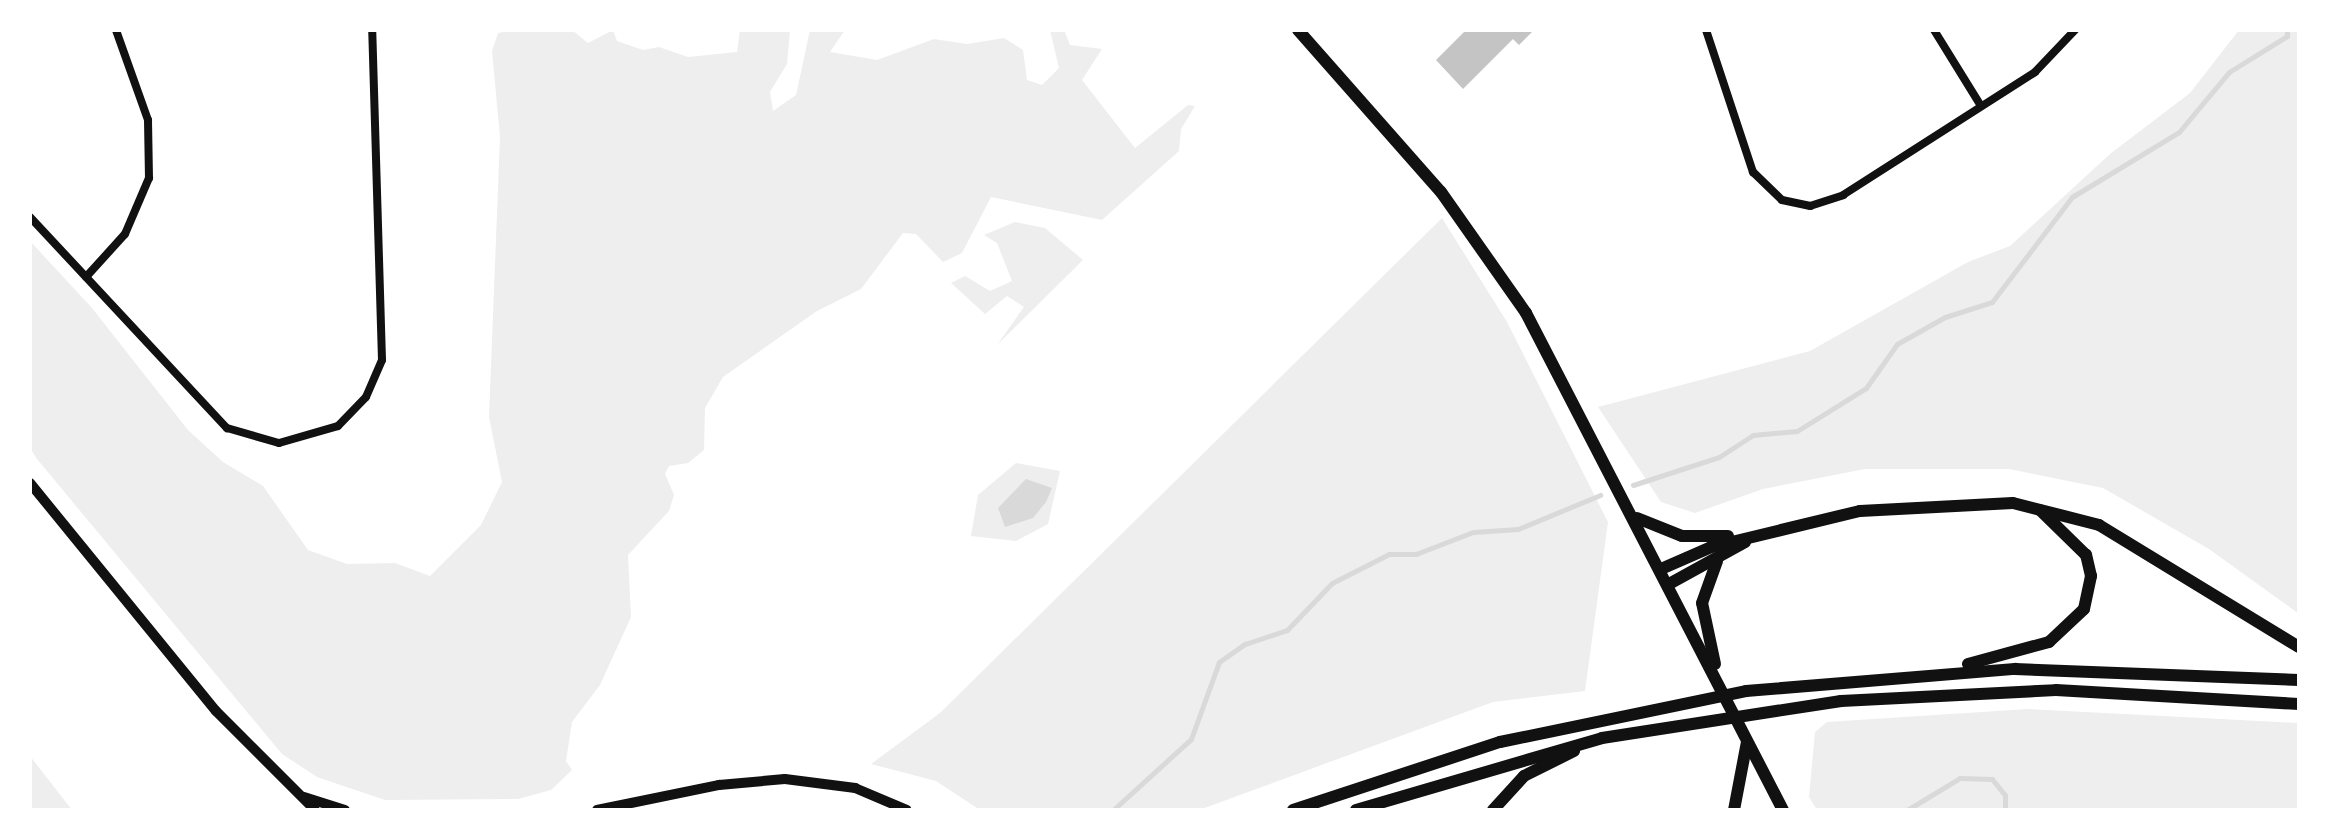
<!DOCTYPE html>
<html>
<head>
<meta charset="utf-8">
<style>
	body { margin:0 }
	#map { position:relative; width:2329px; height:840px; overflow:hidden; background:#fff; font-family:"Times New Roman",serif }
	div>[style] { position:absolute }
	.green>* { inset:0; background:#eee }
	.water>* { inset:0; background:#d9d9d9 }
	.stream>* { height:5px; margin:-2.5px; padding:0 2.5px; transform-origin:2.5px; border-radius:2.5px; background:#d9d9d9 }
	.building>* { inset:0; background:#c4c4c4 }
	.minor>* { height:8px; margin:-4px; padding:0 4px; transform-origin:4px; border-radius:4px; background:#111 }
	.secondary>* { height:10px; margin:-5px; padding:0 5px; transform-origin:5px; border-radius:5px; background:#111 }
	.trunk>* { height:12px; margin:-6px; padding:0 6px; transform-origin:6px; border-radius:6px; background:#111 }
	span { translate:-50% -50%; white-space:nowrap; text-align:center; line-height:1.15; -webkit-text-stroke:9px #fff; paint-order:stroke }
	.frame { position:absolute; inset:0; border:32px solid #fff; pointer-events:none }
</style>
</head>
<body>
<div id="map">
	<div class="green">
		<i style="clip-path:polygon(512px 30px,572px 30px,588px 43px,613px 30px,617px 41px,643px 50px,659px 47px,688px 57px,737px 52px,740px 30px,790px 30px,787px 64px,770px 92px,773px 111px,796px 95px,810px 30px,845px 30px,830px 52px,877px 60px,934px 39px,967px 44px,1004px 38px,1023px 50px,1027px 80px,1042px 85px,1059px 68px,1050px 30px,1064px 30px,1070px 45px,1102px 49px,1082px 80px,1135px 148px,1188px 105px,1195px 106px,1181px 129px,1179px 151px,1102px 220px,991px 197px,962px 253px,943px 262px,916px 234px,903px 233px,861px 289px,817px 311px,723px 377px,705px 408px,704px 450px,688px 463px,669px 466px,665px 474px,674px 495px,669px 511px,628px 555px,631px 617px,600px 685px,572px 722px,566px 761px,572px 770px,551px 790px,518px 799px,385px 800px,317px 777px,282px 754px,37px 459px,30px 448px,30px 241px,92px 308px,188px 430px,223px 462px,263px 486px,308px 550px,347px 564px,395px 563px,430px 576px,481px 525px,502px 482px,489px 417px,500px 137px,492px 51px,498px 33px)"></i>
		<i style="clip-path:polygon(2239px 30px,2299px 30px,2299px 614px,2209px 549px,2103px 488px,2009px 469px,1865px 469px,1763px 489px,1695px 513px,1661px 502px,1598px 407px,1810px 351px,1968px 262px,2010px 246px,2110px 154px,2190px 93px)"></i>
		<i style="clip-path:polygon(1442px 218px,1507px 322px,1608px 522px,1585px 691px,1493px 702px,1199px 810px,980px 810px,936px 781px,871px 764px,940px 713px)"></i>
		<i style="clip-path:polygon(1015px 222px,1045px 228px,1083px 260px,997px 345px,1024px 307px,1007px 296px,985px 314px,951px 283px,965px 276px,990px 291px,1012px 281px,997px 243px,984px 235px)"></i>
		<i style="clip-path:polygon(1016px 463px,1060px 471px,1048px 524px,1016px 541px,971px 536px,978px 495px)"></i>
		<i style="clip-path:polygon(2028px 709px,2299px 723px,2299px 810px,1817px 810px,1809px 797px,1815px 732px,1827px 722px)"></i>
		<i style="clip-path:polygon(30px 756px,72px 810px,30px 810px)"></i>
	</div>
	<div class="water">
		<i style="clip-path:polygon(1026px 479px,1052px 488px,1046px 502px,1033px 518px,1005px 527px,998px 508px)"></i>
	</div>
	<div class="stream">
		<i style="left:1633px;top:485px;width:90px;rotate:-18deg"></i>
		<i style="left:1719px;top:457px;width:40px;rotate:-32.9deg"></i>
		<i style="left:1753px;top:435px;width:44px;rotate:-5.2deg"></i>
		<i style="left:1797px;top:431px;width:81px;rotate:-31.9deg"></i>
		<i style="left:1866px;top:388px;width:54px;rotate:-54.8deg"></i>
		<i style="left:1897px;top:344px;width:55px;rotate:-29.4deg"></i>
		<i style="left:1945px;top:317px;width:49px;rotate:-17.7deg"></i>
		<i style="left:1992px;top:302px;width:132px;rotate:-52.7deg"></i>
		<i style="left:2072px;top:197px;width:125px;rotate:-31.3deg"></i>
		<i style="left:2179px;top:132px;width:78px;rotate:-50.2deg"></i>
		<i style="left:2229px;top:72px;width:68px;rotate:-31.8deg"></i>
		<i style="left:2287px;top:36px;width:6px;rotate:-90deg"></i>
		<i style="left:1113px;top:810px;width:105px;rotate:-42.3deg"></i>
		<i style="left:1191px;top:739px;width:82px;rotate:-70deg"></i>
		<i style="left:1219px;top:662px;width:32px;rotate:-35deg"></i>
		<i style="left:1245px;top:644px;width:44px;rotate:-18.4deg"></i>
		<i style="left:1287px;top:630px;width:65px;rotate:-46.2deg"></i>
		<i style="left:1332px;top:583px;width:64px;rotate:-27deg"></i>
		<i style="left:1389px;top:554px;width:27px"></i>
		<i style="left:1416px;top:554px;width:61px;rotate:-21.1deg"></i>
		<i style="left:1473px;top:532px;width:45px;rotate:-3.8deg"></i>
		<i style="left:1518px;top:529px;width:89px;rotate:-22.5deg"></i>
		<i style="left:1907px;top:810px;width:62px;rotate:-31.1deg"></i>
		<i style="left:1960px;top:778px;width:32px;rotate:2deg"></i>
		<i style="left:1992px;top:779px;width:21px;rotate:51deg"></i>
		<i style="left:2005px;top:795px;width:15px;rotate:90deg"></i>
	</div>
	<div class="building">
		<i style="clip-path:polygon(1466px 30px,1534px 30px,1519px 45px,1513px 39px,1463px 89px,1436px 60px)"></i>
	</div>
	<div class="minor">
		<i style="left:1706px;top:30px;width:150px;rotate:71.7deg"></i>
		<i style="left:1753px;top:172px;width:40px;rotate:44deg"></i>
		<i style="left:1782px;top:200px;width:29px;rotate:12deg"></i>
		<i style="left:1810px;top:206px;width:35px;rotate:-18deg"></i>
		<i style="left:1843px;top:195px;width:228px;rotate:-32.6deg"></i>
		<i style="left:2035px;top:72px;width:58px;rotate:-46.4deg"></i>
		<i style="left:1934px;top:30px;width:89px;rotate:58.3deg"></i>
		<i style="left:30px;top:217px;width:289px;rotate:47deg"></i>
		<i style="left:227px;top:428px;width:54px;rotate:16.1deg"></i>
		<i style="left:279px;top:443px;width:61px;rotate:-16.1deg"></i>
		<i style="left:338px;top:426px;width:40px;rotate:-46deg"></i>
		<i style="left:366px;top:397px;width:40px;rotate:-66.6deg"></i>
		<i style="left:382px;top:360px;width:330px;rotate:-91.7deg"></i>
		<i style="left:86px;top:277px;width:58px;rotate:-47.8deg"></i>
		<i style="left:125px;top:234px;width:61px;rotate:-66.8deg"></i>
		<i style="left:149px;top:178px;width:58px;rotate:-91deg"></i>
		<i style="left:148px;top:120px;width:96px;rotate:-109.6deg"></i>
	</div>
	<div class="secondary">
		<i style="left:30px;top:483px;width:294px;rotate:50.8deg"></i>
		<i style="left:216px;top:711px;width:140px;rotate:45deg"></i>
		<i style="left:304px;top:797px;width:43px;rotate:17.6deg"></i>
		<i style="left:597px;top:810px;width:125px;rotate:-11.6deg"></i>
		<i style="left:719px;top:785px;width:66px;rotate:-5.2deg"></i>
		<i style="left:785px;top:779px;width:71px;rotate:7.3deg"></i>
		<i style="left:855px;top:788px;width:56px;rotate:22.9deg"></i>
	</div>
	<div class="trunk">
		<i style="left:1298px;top:30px;width:216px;rotate:48.6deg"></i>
		<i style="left:1441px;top:192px;width:148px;rotate:54.9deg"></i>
		<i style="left:1526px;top:313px;width:560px;rotate:62.66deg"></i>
		<i style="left:1637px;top:518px;width:48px;rotate:21.8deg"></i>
		<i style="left:1682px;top:536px;width:46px"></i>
		<i style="left:1661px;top:569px;width:55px;rotate:-23.7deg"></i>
		<i style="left:1711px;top:547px;width:153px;rotate:-13.6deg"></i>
		<i style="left:1860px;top:511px;width:153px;rotate:-3deg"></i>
		<i style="left:2013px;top:503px;width:89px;rotate:14.3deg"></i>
		<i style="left:2099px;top:525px;width:234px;rotate:31.4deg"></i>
		<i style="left:1669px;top:584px;width:87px;rotate:-28.9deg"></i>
		<i style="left:1715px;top:664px;width:62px;rotate:-102deg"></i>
		<i style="left:1702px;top:603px;width:45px;rotate:-70.3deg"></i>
		<i style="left:1968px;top:664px;width:84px;rotate:-15.2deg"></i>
		<i style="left:2049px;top:642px;width:48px;rotate:-43.3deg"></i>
		<i style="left:2084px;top:609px;width:34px;rotate:-78deg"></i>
		<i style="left:2091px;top:576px;width:22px;rotate:-103deg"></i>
		<i style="left:2086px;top:555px;width:64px;rotate:-135.6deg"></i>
		<i style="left:1293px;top:810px;width:218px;rotate:-18.2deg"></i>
		<i style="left:1500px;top:742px;width:251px;rotate:-11.7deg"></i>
		<i style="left:1746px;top:691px;width:270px;rotate:-4.7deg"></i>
		<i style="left:2015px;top:669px;width:284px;rotate:2.2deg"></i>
		<i style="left:1356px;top:810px;width:256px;rotate:-16.3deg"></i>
		<i style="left:1602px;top:738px;width:242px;rotate:-8.8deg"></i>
		<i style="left:1841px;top:701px;width:215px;rotate:-2.9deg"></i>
		<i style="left:2056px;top:690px;width:243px;rotate:3.3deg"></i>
		<i style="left:1493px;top:810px;width:46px;rotate:-47.6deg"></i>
		<i style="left:1524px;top:776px;width:56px;rotate:-26.6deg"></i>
		<i style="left:1734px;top:810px;width:69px;rotate:-79.2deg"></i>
	</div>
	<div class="frame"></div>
</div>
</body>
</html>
